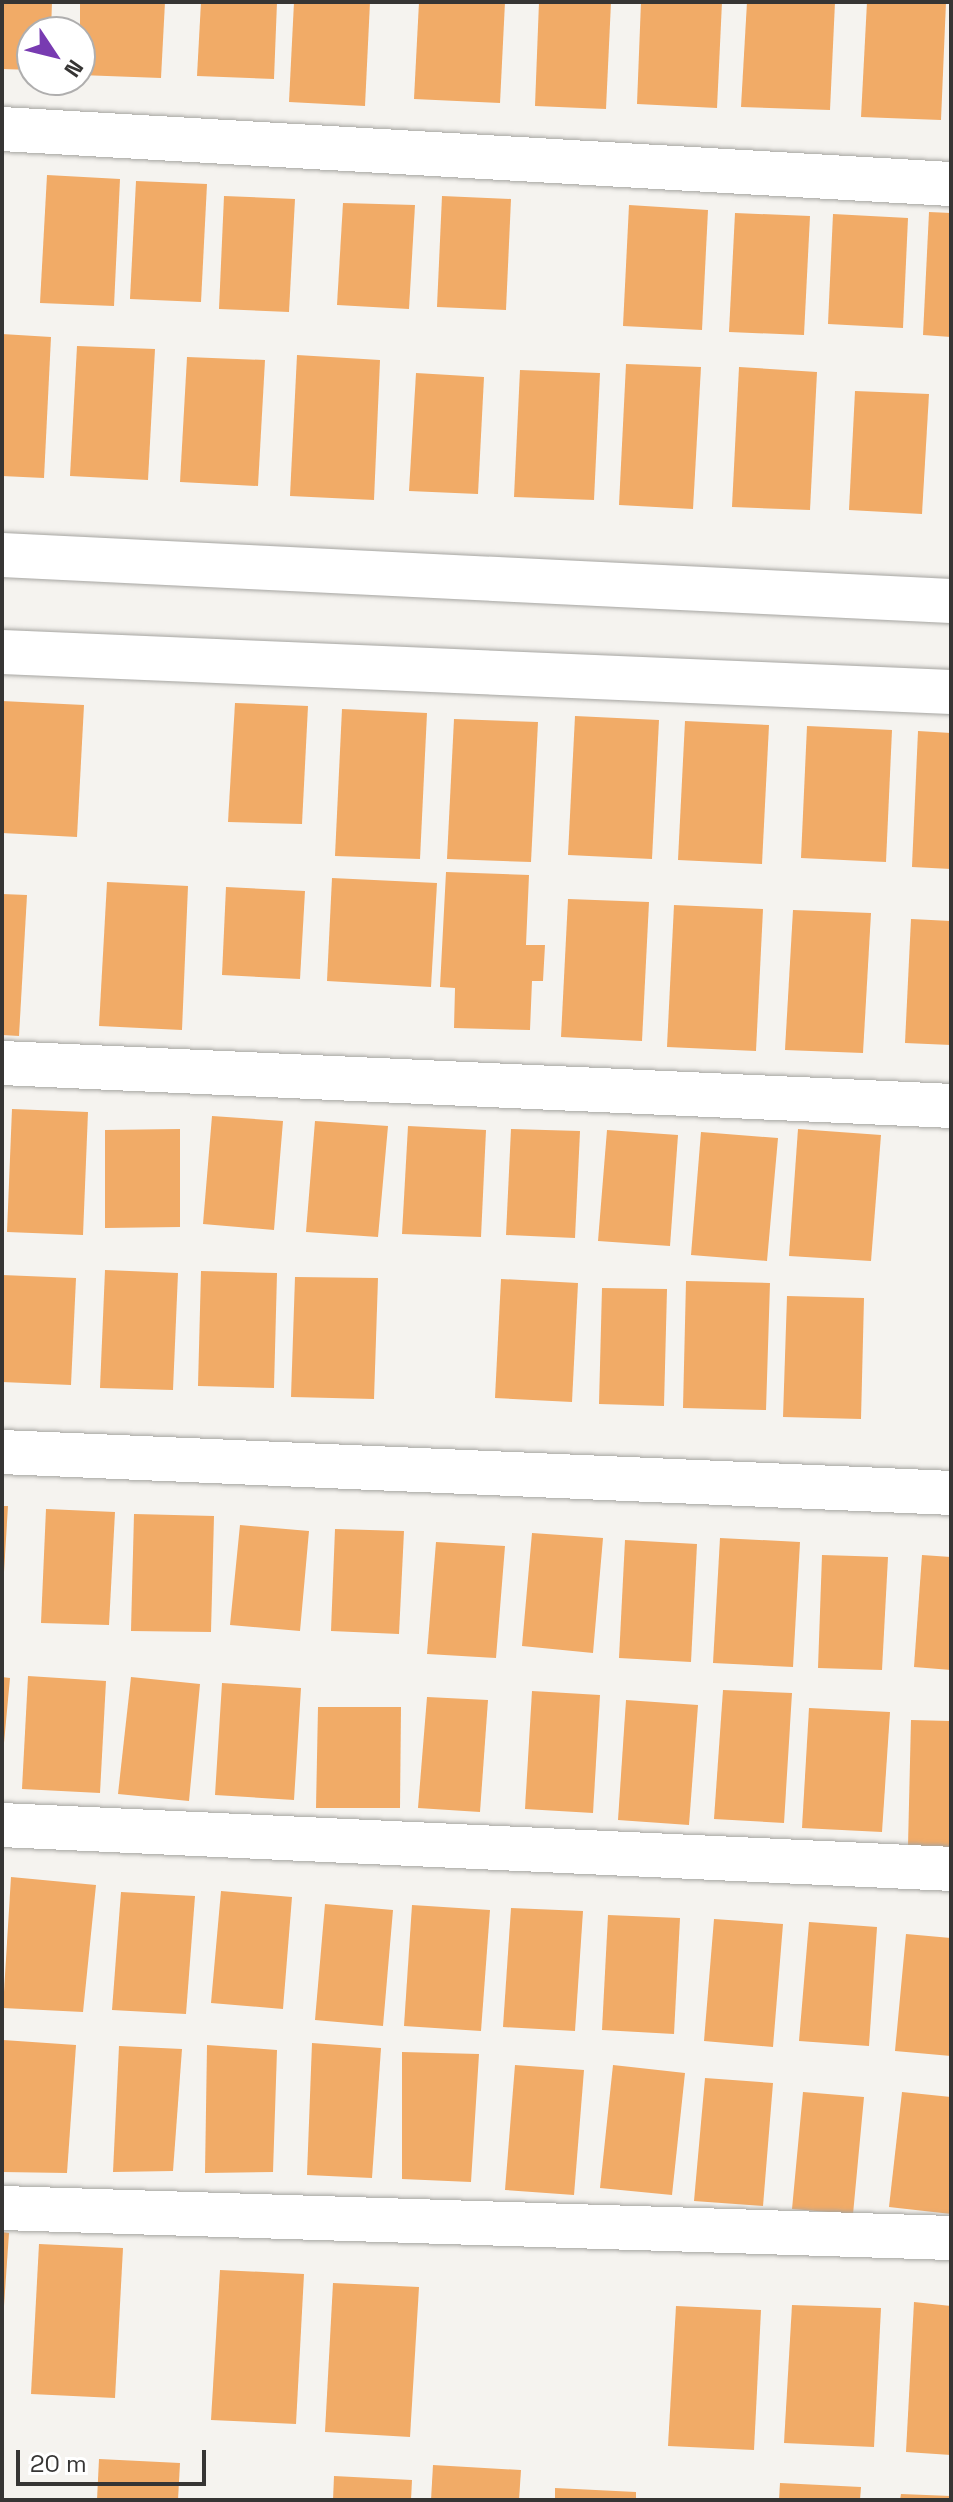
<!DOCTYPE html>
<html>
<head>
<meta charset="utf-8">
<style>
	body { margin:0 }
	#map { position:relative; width:953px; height:2502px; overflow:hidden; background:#f5f3ef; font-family:"Space Grotesk",sans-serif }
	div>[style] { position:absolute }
	.building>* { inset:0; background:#f1ab67 }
	.roads { filter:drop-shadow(0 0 2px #a6a5a1) drop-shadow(0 0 2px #a6a5a1) }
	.minor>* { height:44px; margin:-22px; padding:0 22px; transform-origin:22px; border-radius:22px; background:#fff }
	.secondary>* { height:44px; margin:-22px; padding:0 22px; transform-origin:22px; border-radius:22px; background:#fff }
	span { translate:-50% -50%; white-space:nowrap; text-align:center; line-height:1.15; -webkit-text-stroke:6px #fff; paint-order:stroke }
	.frame { position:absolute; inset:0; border:4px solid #363534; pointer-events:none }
	.north { position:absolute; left:16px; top:16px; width:80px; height:80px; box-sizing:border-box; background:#fff; border:2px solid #afaeae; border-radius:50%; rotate:125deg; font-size:22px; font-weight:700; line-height:32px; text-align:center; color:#363534 }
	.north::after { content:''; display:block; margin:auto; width:28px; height:36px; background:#783bb1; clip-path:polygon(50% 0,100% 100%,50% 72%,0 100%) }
	.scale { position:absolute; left:16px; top:2450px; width:190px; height:36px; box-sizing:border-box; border:4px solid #363534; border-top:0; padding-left:10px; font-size:24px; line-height:28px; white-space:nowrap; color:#363534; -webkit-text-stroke:6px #fff; paint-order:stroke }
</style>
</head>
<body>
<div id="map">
	<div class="building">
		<i style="clip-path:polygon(2px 2px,52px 2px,51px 32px,32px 32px,32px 70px,2px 69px)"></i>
		<i style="clip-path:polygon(80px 2px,165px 2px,161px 78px,80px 75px)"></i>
		<i style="clip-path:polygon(201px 2px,277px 2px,274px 79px,197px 76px)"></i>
		<i style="clip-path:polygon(294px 2px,370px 2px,365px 106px,289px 102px)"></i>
		<i style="clip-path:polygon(419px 2px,505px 2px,500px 103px,414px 99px)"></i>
		<i style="clip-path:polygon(539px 2px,611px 2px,606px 109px,535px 106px)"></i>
		<i style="clip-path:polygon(641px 2px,722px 2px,717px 108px,637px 104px)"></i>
		<i style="clip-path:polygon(747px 2px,835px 2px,830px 110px,741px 107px)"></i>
		<i style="clip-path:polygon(867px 2px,946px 2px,941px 120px,861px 117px)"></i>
		<i style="clip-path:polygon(47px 175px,120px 179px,114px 306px,40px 303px)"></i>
		<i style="clip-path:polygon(136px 181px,207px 184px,201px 302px,130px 299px)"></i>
		<i style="clip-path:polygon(224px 196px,295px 199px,289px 312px,219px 309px)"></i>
		<i style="clip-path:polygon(442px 196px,511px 199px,506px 310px,437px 307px)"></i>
		<i style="clip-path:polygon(343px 203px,415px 205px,409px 309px,337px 305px)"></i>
		<i style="clip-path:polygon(629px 205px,708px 210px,702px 330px,623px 326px)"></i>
		<i style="clip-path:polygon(929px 212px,951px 213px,951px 337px,923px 335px)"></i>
		<i style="clip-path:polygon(735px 213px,810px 216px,804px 335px,729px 332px)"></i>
		<i style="clip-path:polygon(833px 214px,908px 218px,903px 328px,828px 324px)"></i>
		<i style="clip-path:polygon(2px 334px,51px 337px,44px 478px,2px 476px)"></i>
		<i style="clip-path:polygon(77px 346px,155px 349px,148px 480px,70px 476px)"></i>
		<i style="clip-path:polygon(297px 355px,380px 360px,374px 500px,290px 496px)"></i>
		<i style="clip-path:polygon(187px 357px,265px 360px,258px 486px,180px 482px)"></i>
		<i style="clip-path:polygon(626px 364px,701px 367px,693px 509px,619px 505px)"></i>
		<i style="clip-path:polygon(739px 367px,817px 372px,810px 510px,732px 507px)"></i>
		<i style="clip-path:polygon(520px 370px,600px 373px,594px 500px,514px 497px)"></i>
		<i style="clip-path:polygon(416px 373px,484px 377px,478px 494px,409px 491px)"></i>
		<i style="clip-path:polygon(855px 391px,929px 394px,922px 514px,849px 510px)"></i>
		<i style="clip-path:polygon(2px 701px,84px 705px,77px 837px,2px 833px)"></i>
		<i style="clip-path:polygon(235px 703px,308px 706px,302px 824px,228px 822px)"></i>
		<i style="clip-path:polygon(342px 709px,427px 713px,420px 859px,335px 856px)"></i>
		<i style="clip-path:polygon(575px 716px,659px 720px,652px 859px,568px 855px)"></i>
		<i style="clip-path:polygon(454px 719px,538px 722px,531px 862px,447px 859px)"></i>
		<i style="clip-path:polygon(685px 721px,769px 725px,762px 864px,678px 860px)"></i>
		<i style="clip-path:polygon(807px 726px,892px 730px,886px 862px,801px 858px)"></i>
		<i style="clip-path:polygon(918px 731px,951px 733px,951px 869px,912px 867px)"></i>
		<i style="clip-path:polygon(446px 872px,529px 875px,526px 945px,545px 945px,543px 981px,532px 981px,530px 1030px,454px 1028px,455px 988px,440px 987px)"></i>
		<i style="clip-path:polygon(332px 878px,437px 883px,431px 987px,327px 981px)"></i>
		<i style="clip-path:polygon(107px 882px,188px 886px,182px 1030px,99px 1026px)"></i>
		<i style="clip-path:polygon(226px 887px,305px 891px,300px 979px,222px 975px)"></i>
		<i style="clip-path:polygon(2px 894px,27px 895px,19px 1036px,2px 1035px)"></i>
		<i style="clip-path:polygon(568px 899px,649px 902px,642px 1041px,561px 1037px)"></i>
		<i style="clip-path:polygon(674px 905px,763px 909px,756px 1051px,667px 1047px)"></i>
		<i style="clip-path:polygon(793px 910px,871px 913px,863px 1053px,785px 1050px)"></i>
		<i style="clip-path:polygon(911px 919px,951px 921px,951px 1045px,905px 1043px)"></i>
		<i style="clip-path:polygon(12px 1109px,88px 1112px,83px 1235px,7px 1232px)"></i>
		<i style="clip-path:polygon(212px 1116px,283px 1121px,274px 1230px,203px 1224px)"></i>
		<i style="clip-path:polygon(315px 1121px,388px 1126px,378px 1237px,306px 1232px)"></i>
		<i style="clip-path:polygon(408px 1126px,486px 1130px,481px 1237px,402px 1234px)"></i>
		<i style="clip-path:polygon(180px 1129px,180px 1227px,105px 1228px,105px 1130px)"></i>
		<i style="clip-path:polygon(511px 1129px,580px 1131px,575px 1238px,506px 1235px)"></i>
		<i style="clip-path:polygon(798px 1129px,881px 1135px,871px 1261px,789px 1256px)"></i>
		<i style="clip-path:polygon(607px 1130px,678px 1135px,670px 1246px,598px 1241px)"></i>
		<i style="clip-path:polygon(701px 1132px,778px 1138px,767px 1261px,691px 1255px)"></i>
		<i style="clip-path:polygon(105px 1270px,178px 1273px,173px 1390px,100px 1388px)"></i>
		<i style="clip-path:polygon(201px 1271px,277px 1273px,274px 1388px,198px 1386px)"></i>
		<i style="clip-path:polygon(2px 1275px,76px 1278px,71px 1385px,2px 1382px)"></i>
		<i style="clip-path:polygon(295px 1277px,378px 1278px,374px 1399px,291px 1397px)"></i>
		<i style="clip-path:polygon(501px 1279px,578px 1283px,572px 1402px,495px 1398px)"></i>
		<i style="clip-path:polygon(686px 1281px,770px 1283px,766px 1410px,683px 1408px)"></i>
		<i style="clip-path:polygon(602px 1288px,667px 1289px,664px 1406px,599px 1404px)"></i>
		<i style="clip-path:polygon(787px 1296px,864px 1298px,861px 1419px,783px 1417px)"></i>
		<i style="clip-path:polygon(2px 1506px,8px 1506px,4px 1572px,2px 1572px)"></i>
		<i style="clip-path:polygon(46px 1509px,115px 1512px,109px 1625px,41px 1623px)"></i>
		<i style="clip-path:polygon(134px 1514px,214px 1516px,211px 1632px,131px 1631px)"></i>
		<i style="clip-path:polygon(240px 1525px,309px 1531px,300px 1631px,230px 1625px)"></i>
		<i style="clip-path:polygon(335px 1529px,404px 1531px,399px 1634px,331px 1631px)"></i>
		<i style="clip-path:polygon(532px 1533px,603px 1538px,593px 1653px,522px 1646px)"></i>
		<i style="clip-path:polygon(720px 1538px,800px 1542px,793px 1667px,713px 1663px)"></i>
		<i style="clip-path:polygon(625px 1540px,697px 1544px,691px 1662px,619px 1658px)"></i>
		<i style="clip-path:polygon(436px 1542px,505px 1546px,496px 1658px,427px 1654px)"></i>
		<i style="clip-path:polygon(822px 1555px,888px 1557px,882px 1670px,818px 1668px)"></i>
		<i style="clip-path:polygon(922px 1555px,951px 1557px,951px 1670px,914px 1667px)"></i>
		<i style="clip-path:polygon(28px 1676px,106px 1681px,100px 1793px,22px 1789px)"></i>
		<i style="clip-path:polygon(2px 1677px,10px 1678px,4px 1743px,2px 1743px)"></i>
		<i style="clip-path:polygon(131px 1677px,200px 1684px,189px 1801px,118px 1794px)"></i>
		<i style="clip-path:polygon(222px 1683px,301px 1688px,294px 1800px,215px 1795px)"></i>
		<i style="clip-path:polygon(723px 1690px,792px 1693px,784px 1823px,714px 1819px)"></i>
		<i style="clip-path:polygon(532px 1691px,600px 1695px,593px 1813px,525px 1809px)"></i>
		<i style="clip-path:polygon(427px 1697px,488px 1700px,480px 1812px,418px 1808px)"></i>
		<i style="clip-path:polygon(626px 1700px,698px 1705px,689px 1825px,618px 1820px)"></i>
		<i style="clip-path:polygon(318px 1707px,401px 1707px,400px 1808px,316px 1808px)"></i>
		<i style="clip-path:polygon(809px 1708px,890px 1712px,882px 1832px,802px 1828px)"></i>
		<i style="clip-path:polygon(911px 1720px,951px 1721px,951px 1847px,908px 1846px)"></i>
		<i style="clip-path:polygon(11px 1877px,96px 1885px,83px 2012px,3px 2008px)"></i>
		<i style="clip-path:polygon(221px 1891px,292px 1897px,283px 2009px,211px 2003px)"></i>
		<i style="clip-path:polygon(121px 1892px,195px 1896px,186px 2014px,112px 2010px)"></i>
		<i style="clip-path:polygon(325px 1904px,393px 1910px,383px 2026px,315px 2020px)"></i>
		<i style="clip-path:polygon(412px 1905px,490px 1910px,481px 2031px,404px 2026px)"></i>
		<i style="clip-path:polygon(511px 1908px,583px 1911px,575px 2031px,503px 2027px)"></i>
		<i style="clip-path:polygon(608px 1915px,680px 1918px,674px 2034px,602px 2030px)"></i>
		<i style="clip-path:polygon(714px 1919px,783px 1924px,773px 2047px,704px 2041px)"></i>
		<i style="clip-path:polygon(809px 1922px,877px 1927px,869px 2046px,799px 2041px)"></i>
		<i style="clip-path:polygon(906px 1934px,951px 1938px,951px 2056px,895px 2051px)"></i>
		<i style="clip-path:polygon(3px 2040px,76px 2045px,67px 2173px,2px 2172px)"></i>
		<i style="clip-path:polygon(312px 2043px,381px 2048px,372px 2178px,307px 2175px)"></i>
		<i style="clip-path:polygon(207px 2045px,277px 2050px,273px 2172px,205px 2173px)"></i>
		<i style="clip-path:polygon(119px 2046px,182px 2049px,173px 2171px,113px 2172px)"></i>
		<i style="clip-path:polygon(402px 2052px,479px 2054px,471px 2182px,402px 2179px)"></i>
		<i style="clip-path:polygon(515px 2065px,584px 2070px,574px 2195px,505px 2190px)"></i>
		<i style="clip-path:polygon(613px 2065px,685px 2073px,672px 2195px,600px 2188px)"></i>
		<i style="clip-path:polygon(705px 2078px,773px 2083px,763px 2206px,694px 2201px)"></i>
		<i style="clip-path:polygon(803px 2092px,864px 2097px,853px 2214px,792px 2209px)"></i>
		<i style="clip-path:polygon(902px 2092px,951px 2097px,951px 2214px,889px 2207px)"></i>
		<i style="clip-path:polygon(2px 2232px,9px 2233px,4px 2306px,2px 2306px)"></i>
		<i style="clip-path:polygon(39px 2244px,123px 2248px,115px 2398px,31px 2394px)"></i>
		<i style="clip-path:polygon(220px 2270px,304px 2274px,296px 2424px,211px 2420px)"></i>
		<i style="clip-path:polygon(333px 2283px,419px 2287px,410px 2437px,325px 2432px)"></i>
		<i style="clip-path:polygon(914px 2302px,951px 2306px,951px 2455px,906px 2452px)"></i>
		<i style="clip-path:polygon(792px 2305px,881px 2308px,874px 2447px,784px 2443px)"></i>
		<i style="clip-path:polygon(676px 2306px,761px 2310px,754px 2450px,668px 2446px)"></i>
		<i style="clip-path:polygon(99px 2459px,180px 2463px,178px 2500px,97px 2500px)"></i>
		<i style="clip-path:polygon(433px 2465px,521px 2470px,519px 2500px,431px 2500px)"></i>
		<i style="clip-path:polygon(334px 2476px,412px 2480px,411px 2500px,333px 2500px)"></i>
		<i style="clip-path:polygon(780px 2483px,861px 2487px,860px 2500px,779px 2500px)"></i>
		<i style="clip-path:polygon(555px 2488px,636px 2492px,636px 2500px,555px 2500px)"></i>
		<i style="clip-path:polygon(901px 2494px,951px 2496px,951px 2500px,900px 2500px)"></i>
	</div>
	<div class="roads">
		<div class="minor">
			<i style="left:2px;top:129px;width:951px;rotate:3.32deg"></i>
			<i style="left:2px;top:1063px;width:950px;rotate:2.59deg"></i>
			<i style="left:2px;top:1452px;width:950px;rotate:2.47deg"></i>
			<i style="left:2px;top:1825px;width:950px;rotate:2.65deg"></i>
			<i style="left:2px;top:2208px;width:949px;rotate:1.81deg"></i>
		</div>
		<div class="secondary">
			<i style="left:2px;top:555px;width:950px;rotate:2.78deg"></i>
			<i style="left:2px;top:652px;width:950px;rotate:2.41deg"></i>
		</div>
	</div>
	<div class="frame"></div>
	<div class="north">N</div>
	<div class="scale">20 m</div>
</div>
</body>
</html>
